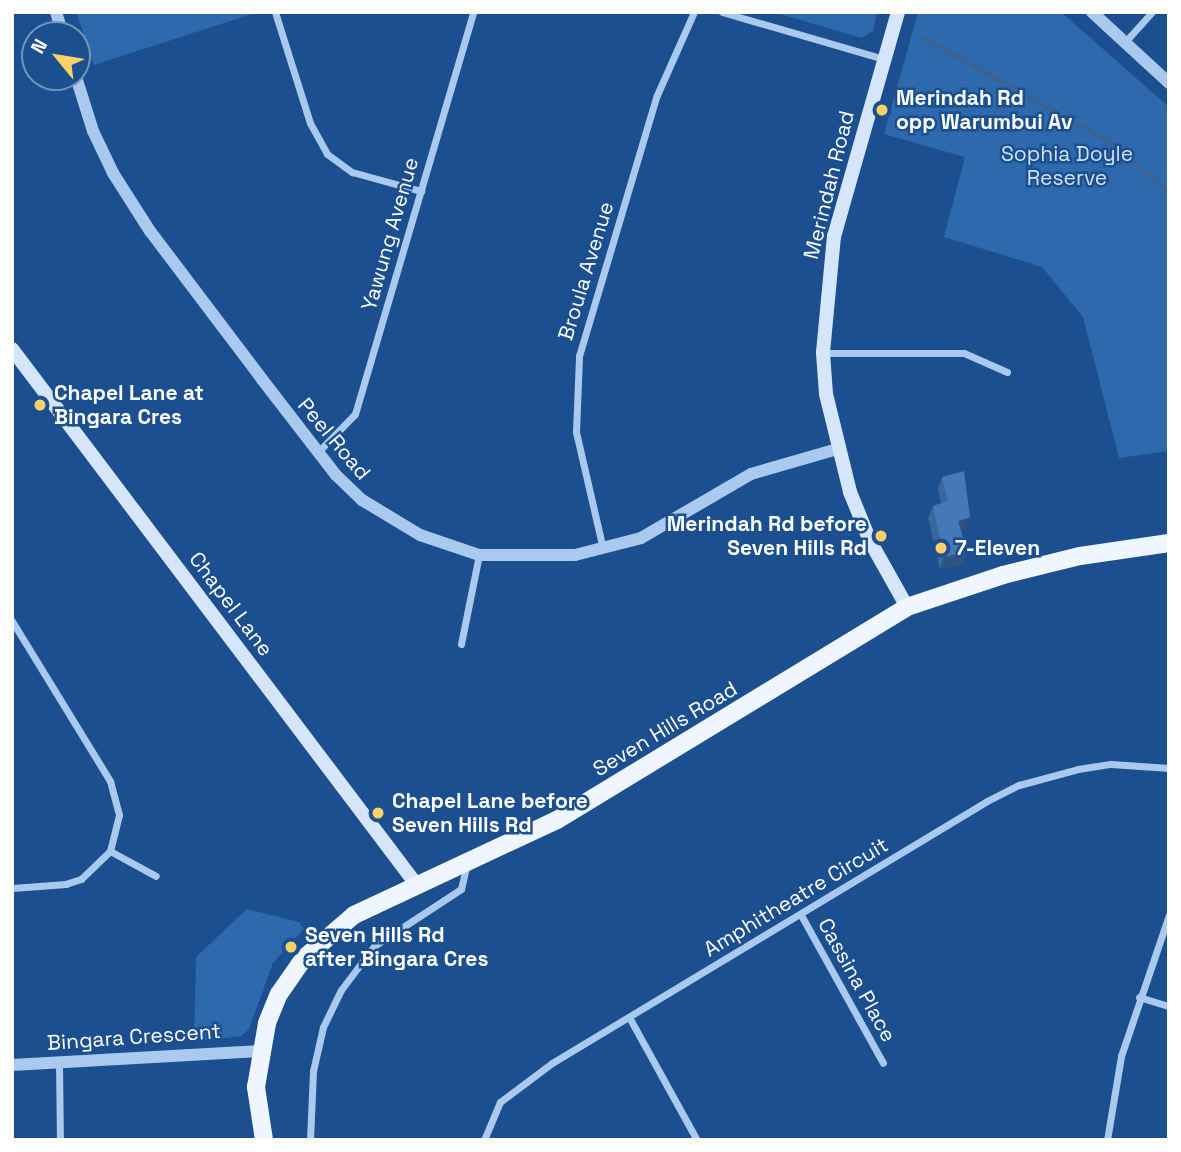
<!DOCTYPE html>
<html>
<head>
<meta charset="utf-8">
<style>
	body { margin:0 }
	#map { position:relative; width:1181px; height:1152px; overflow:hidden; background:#1b4f8f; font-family:"Space Grotesk",sans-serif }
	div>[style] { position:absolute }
	.green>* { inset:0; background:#2e69ad }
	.stream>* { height:3.5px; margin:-1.75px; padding:0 1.75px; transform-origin:1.75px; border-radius:1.75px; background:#3c6290 }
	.minor>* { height:7px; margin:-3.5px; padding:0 3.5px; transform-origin:3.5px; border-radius:3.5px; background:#a9c9ee }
	.tertiary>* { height:12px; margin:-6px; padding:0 6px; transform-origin:6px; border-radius:6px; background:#a9c9ee }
	.secondary>* { height:14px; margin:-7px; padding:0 7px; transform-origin:7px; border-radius:7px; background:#d6e6fa }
	.primary>* { height:18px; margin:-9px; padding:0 9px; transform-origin:9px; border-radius:9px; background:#f0f6ff }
	.wall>* { inset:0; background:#3a679d }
	.shaded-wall>* { inset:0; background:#305480 }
	.building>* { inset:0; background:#4478b7 }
	.dots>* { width:19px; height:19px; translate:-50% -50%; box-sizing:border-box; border:4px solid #1b4f8f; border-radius:50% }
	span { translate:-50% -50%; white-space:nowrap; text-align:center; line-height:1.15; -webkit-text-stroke:5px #1b4f8f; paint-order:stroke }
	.poi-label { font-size:21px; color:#fff; font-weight:700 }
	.left { translate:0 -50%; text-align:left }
	.right { translate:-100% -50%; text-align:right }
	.park-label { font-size:21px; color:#cfe3fa }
	.street-label { font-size:21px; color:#fff }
	.frame { position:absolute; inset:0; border:14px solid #fff; pointer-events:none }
	.north { position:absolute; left:21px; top:21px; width:70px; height:70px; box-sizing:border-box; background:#1b4f8f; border:2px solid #7695bc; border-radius:50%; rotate:300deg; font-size:19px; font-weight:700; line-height:28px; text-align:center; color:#fff }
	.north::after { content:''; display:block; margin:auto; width:24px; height:32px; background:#ffd166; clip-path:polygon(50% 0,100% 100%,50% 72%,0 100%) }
</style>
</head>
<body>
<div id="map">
	<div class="green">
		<i style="clip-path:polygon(76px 12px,258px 12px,94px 65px)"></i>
		<i style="clip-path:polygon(773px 12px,877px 12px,873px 31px,862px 38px)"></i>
		<i style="clip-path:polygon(918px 12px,1061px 12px,1169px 107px,1169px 451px,1119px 458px,1083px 317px,1042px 267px,944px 237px,965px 157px,884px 134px)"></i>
		<i style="clip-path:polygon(247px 909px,299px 922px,304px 929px,273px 963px,249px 1029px,241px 1036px,194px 1042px,196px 957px)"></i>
	</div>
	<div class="stream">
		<i style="left:924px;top:38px;width:215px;rotate:29.2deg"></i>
		<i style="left:1112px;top:143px;width:76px;rotate:41.3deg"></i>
	</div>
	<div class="minor">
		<i style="left:275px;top:12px;width:116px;rotate:72.5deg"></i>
		<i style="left:310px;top:123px;width:35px;rotate:61deg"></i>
		<i style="left:327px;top:154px;width:31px;rotate:36deg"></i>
		<i style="left:352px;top:172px;width:72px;rotate:15.4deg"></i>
		<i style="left:722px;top:12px;width:169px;rotate:16.2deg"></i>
		<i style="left:1125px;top:42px;width:40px;rotate:-48deg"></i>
		<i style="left:823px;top:353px;width:141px"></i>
		<i style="left:964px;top:353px;width:47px;rotate:23.8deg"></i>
		<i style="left:318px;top:452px;width:53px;rotate:-45.8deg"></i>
		<i style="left:355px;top:414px;width:419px;rotate:-73.6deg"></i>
		<i style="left:603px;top:549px;width:120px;rotate:-103deg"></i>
		<i style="left:576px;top:432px;width:76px;rotate:-87.7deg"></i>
		<i style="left:579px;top:356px;width:272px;rotate:-73.4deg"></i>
		<i style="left:657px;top:95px;width:91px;rotate:-66deg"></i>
		<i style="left:12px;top:621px;width:188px;rotate:58.5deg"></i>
		<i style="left:110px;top:781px;width:35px;rotate:75deg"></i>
		<i style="left:119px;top:815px;width:37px;rotate:104deg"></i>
		<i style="left:110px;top:851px;width:40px;rotate:136deg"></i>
		<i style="left:81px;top:879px;width:16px;rotate:162deg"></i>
		<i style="left:66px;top:884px;width:54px;rotate:175.8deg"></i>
		<i style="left:461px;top:644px;width:91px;rotate:-78.6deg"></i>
		<i style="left:110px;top:851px;width:52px;rotate:28.5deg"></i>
		<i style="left:801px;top:915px;width:169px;rotate:61deg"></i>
		<i style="left:1139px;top:997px;width:31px;rotate:17deg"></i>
		<i style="left:629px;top:1017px;width:141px;rotate:61.1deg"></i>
		<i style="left:59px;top:1063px;width:77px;rotate:89.3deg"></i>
		<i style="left:310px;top:1140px;width:69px;rotate:-87.5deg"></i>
		<i style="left:313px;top:1071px;width:45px;rotate:-77.2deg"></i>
		<i style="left:323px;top:1027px;width:41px;rotate:-64.1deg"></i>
		<i style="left:341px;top:990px;width:55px;rotate:-53.1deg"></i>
		<i style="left:374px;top:946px;width:104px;rotate:-33.2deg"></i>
		<i style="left:461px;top:889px;width:26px;rotate:-77deg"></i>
		<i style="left:484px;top:1140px;width:41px;rotate:-67.2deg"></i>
		<i style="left:500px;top:1102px;width:65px;rotate:-36.9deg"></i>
		<i style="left:552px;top:1063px;width:508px;rotate:-31.06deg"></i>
		<i style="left:987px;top:801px;width:36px;rotate:-27deg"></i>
		<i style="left:1019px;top:785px;width:61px;rotate:-15.2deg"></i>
		<i style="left:1078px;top:769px;width:33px;rotate:-9deg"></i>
		<i style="left:1111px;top:764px;width:58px;rotate:3.9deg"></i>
		<i style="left:1107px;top:1140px;width:85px;rotate:-80.5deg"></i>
		<i style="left:1121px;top:1056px;width:149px;rotate:-71.2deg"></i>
	</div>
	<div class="tertiary">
		<i style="left:56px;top:12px;width:24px;rotate:73deg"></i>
		<i style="left:1092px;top:12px;width:105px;rotate:42.7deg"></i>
		<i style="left:76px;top:77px;width:57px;rotate:72.5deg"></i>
		<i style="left:93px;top:131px;width:47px;rotate:64.5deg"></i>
		<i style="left:113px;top:173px;width:69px;rotate:57.5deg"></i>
		<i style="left:150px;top:231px;width:184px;rotate:52.9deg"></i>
		<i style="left:261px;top:378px;width:123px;rotate:52.3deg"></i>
		<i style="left:336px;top:475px;width:36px;rotate:44deg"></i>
		<i style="left:362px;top:500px;width:68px;rotate:31.1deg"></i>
		<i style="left:420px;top:535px;width:62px;rotate:18.7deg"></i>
		<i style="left:479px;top:555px;width:96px"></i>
		<i style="left:575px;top:555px;width:68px;rotate:-14.4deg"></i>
		<i style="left:641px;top:538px;width:127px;rotate:-30.2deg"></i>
		<i style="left:751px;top:474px;width:90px;rotate:-16.2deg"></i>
		<i style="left:12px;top:1065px;width:247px;rotate:-3.2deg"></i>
	</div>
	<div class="secondary">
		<i style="left:898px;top:12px;width:233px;rotate:105.9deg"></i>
		<i style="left:834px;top:236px;width:118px;rotate:95.4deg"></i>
		<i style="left:823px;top:353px;width:41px;rotate:85.8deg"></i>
		<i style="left:826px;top:394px;width:101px;rotate:76.2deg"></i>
		<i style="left:850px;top:492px;width:53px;rotate:67.8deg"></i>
		<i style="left:870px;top:541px;width:76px;rotate:60.7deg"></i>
		<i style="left:12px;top:349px;width:670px;rotate:52.94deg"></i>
	</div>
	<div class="primary">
		<i style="left:264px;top:1140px;width:54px;rotate:-98.6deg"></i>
		<i style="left:256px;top:1087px;width:65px;rotate:-80.2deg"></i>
		<i style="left:267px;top:1023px;width:31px;rotate:-68deg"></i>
		<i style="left:279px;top:994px;width:44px;rotate:-55.2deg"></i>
		<i style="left:304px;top:958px;width:66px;rotate:-40.7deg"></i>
		<i style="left:354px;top:915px;width:224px;rotate:-25.1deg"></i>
		<i style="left:557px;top:820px;width:410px;rotate:-31.3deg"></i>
		<i style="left:907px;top:607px;width:101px;rotate:-18.4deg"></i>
		<i style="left:1003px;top:575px;width:79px;rotate:-13.9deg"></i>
		<i style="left:1080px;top:556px;width:90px;rotate:-8.3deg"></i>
	</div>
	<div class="wall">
		<i style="clip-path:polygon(942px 477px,970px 517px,965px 529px,961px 530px,967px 552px,962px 564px,940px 569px,928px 518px,933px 506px,941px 503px,938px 489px)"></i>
	</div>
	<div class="shaded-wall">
		<i style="clip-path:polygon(970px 517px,965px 529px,954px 533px,958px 521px)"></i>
		<i style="clip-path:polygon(967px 552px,962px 564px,940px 569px,944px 557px)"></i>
	</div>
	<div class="building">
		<i style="clip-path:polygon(964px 471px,970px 517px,958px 521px,967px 552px,944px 557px,933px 506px,948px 501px,942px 477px)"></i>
	</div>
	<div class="dots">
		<i style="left:882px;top:110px;background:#ffd166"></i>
		<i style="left:40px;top:405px;background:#ffd166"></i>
		<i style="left:881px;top:536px;background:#ffd166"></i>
		<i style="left:941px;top:548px;background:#ffd166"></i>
		<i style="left:378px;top:813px;background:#ffd166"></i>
		<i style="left:291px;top:947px;background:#ffd166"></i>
	</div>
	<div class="poi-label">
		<span class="left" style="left:896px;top:110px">Merindah Rd<br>opp Warumbui Av</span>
		<span class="left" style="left:54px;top:405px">Chapel Lane at<br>Bingara Cres</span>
		<span class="right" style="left:867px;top:536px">Merindah Rd before<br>Seven Hills Rd</span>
		<span class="left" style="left:955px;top:548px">7-Eleven</span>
		<span class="left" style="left:392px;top:813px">Chapel Lane before<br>Seven Hills Rd</span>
		<span class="left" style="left:305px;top:947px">Seven Hills Rd<br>after Bingara Cres</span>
	</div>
	<div class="park-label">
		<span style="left:1067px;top:166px">Sophia Doyle<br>Reserve</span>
	</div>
	<div class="street-label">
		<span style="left:829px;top:185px;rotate:-76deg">Merindah Road</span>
		<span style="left:390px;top:234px;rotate:-74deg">Yawung Avenue</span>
		<span style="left:586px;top:271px;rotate:-73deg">Broula Avenue</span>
		<span style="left:334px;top:439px;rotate:50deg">Peel Road</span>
		<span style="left:231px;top:604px;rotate:53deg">Chapel Lane</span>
		<span style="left:665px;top:729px;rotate:-31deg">Seven Hills Road</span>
		<span style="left:796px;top:897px;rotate:-31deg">Amphitheatre Circuit</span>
		<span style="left:857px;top:980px;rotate:61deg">Cassina Place</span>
		<span style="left:134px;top:1037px;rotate:-4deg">Bingara Crescent</span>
	</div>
	<div class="frame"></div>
	<div class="north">N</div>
</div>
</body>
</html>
